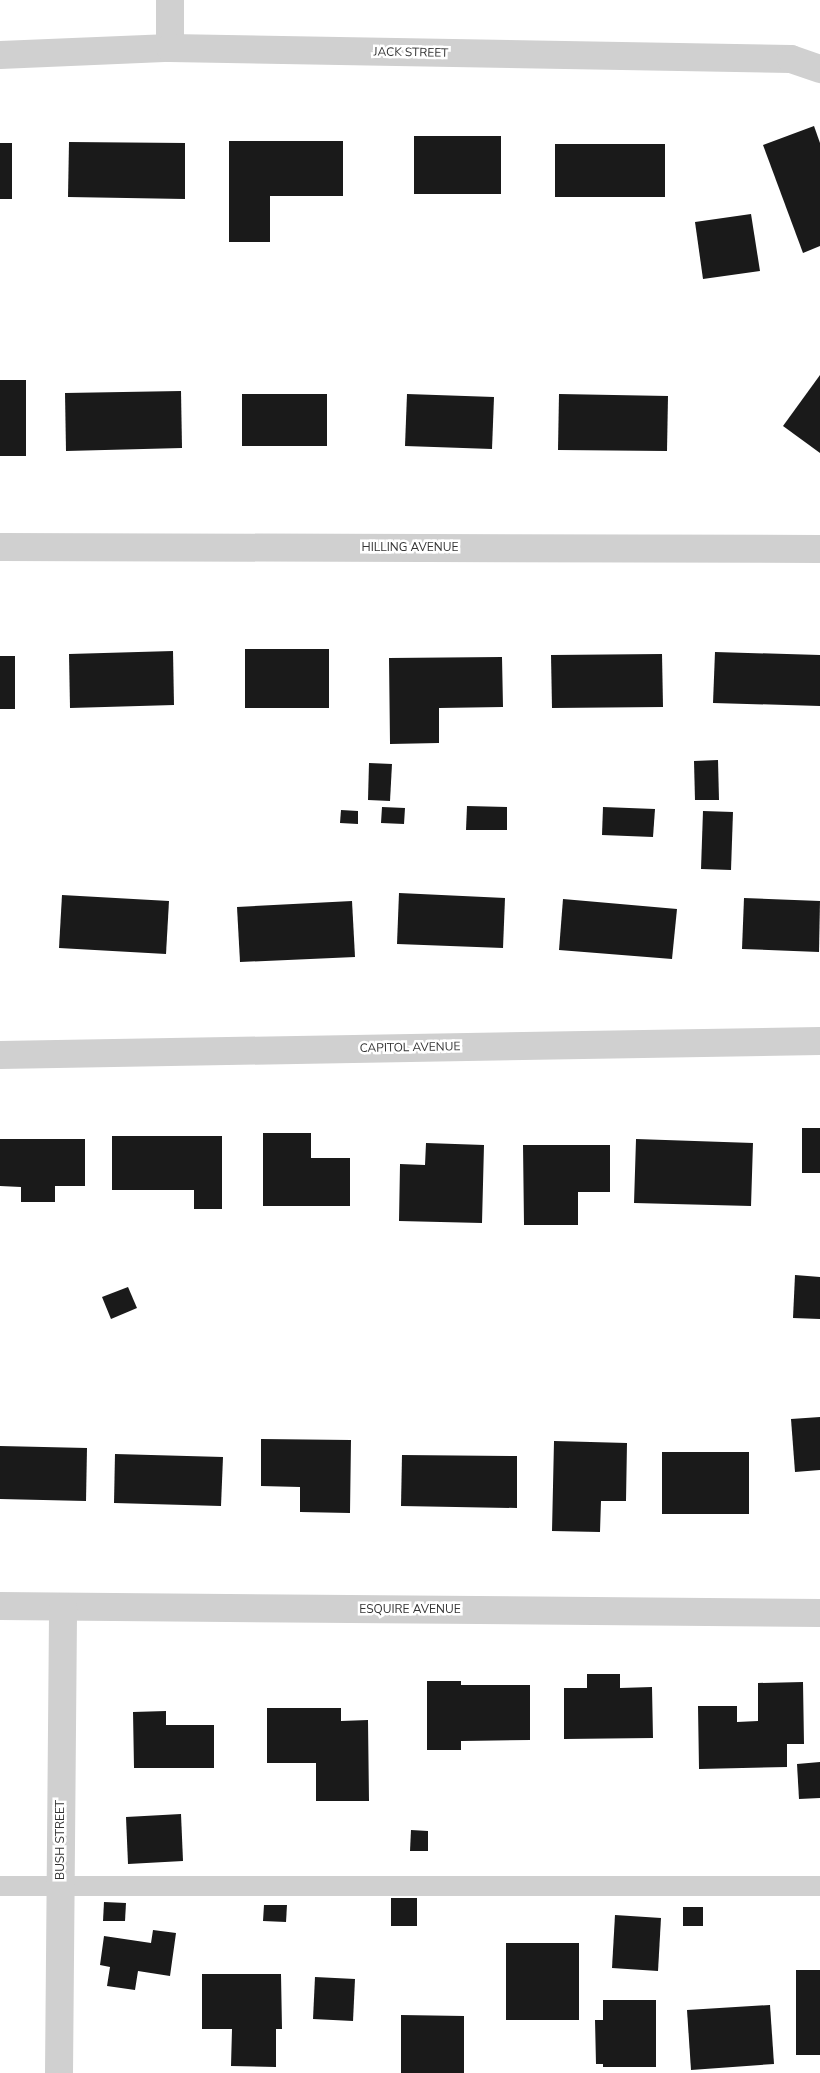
<!DOCTYPE html>
<html>
<head>
<meta charset="utf-8">
<style>
	body { margin:0 }
	#map { position:relative; width:820px; height:2073px; overflow:hidden; background:#fff; font-family:"Nunito Sans",sans-serif }
	div>[style] { position:absolute }
	.building>* { inset:0; background:#1a1a1a }
	.lane>* { height:20px; margin:-10px; padding:0 10px; transform-origin:10px; border-radius:10px; background:#d0d0d0 }
	.street>* { height:28px; margin:-14px; padding:0 14px; transform-origin:14px; border-radius:14px; background:#d0d0d0 }
	span { translate:-50% -50%; white-space:nowrap; text-align:center; line-height:1.15; -webkit-text-stroke:5px #fff; paint-order:stroke }
	.street-label { font-size:12px; color:#333 }
</style>
</head>
<body>
<div id="map">
	<div class="building">
		<i style="clip-path:polygon(814px 126px,820px 143px,820px 246px,803px 253px,763px 145px)"></i>
		<i style="clip-path:polygon(414px 136px,501px 136px,501px 194px,414px 194px)"></i>
		<i style="clip-path:polygon(229px 141px,343px 141px,343px 196px,270px 196px,270px 242px,229px 242px)"></i>
		<i style="clip-path:polygon(69px 142px,185px 143px,185px 199px,68px 197px)"></i>
		<i style="clip-path:polygon(0 143px,12px 143px,12px 199px,0 199px)"></i>
		<i style="clip-path:polygon(555px 144px,665px 144px,665px 197px,555px 197px)"></i>
		<i style="clip-path:polygon(751px 214px,760px 271px,703px 279px,695px 222px)"></i>
		<i style="clip-path:polygon(820px 375px,820px 453px,783px 426px)"></i>
		<i style="clip-path:polygon(0 380px,26px 380px,26px 456px,0 456px)"></i>
		<i style="clip-path:polygon(181px 391px,182px 448px,66px 451px,65px 393px)"></i>
		<i style="clip-path:polygon(242px 394px,327px 394px,327px 446px,242px 446px)"></i>
		<i style="clip-path:polygon(407px 394px,494px 397px,492px 449px,405px 446px)"></i>
		<i style="clip-path:polygon(559px 394px,668px 396px,667px 451px,558px 450px)"></i>
		<i style="clip-path:polygon(245px 649px,329px 649px,329px 708px,245px 708px)"></i>
		<i style="clip-path:polygon(173px 651px,174px 705px,70px 708px,69px 654px)"></i>
		<i style="clip-path:polygon(715px 652px,820px 655px,820px 706px,713px 703px)"></i>
		<i style="clip-path:polygon(662px 654px,663px 707px,552px 708px,551px 655px)"></i>
		<i style="clip-path:polygon(0 656px,15px 656px,15px 709px,0 709px)"></i>
		<i style="clip-path:polygon(502px 657px,503px 707px,439px 708px,439px 743px,390px 744px,389px 658px)"></i>
		<i style="clip-path:polygon(718px 760px,719px 800px,695px 800px,694px 761px)"></i>
		<i style="clip-path:polygon(369px 763px,392px 764px,390px 801px,368px 800px)"></i>
		<i style="clip-path:polygon(467px 806px,507px 807px,507px 830px,466px 830px)"></i>
		<i style="clip-path:polygon(382px 807px,405px 808px,404px 824px,381px 823px)"></i>
		<i style="clip-path:polygon(603px 807px,655px 809px,653px 837px,602px 835px)"></i>
		<i style="clip-path:polygon(341px 810px,358px 811px,358px 824px,340px 823px)"></i>
		<i style="clip-path:polygon(703px 811px,733px 812px,731px 870px,701px 869px)"></i>
		<i style="clip-path:polygon(399px 893px,505px 898px,503px 948px,397px 944px)"></i>
		<i style="clip-path:polygon(62px 895px,169px 901px,166px 954px,59px 948px)"></i>
		<i style="clip-path:polygon(744px 898px,820px 901px,819px 952px,742px 949px)"></i>
		<i style="clip-path:polygon(563px 899px,677px 909px,672px 959px,559px 950px)"></i>
		<i style="clip-path:polygon(352px 901px,355px 957px,240px 962px,237px 907px)"></i>
		<i style="clip-path:polygon(802px 1128px,820px 1128px,820px 1173px,802px 1173px)"></i>
		<i style="clip-path:polygon(263px 1133px,311px 1133px,311px 1158px,350px 1158px,350px 1206px,263px 1206px)"></i>
		<i style="clip-path:polygon(112px 1136px,222px 1136px,222px 1209px,194px 1209px,194px 1190px,112px 1190px)"></i>
		<i style="clip-path:polygon(0 1139px,85px 1139px,85px 1186px,55px 1186px,55px 1202px,21px 1202px,21px 1187px,0 1186px)"></i>
		<i style="clip-path:polygon(636px 1139px,753px 1143px,751px 1206px,634px 1203px)"></i>
		<i style="clip-path:polygon(426px 1143px,484px 1145px,482px 1223px,399px 1221px,400px 1164px,425px 1165px)"></i>
		<i style="clip-path:polygon(523px 1145px,610px 1145px,610px 1192px,578px 1192px,578px 1225px,524px 1225px)"></i>
		<i style="clip-path:polygon(795px 1275px,820px 1277px,820px 1319px,793px 1318px)"></i>
		<i style="clip-path:polygon(128px 1287px,137px 1308px,111px 1319px,102px 1297px)"></i>
		<i style="clip-path:polygon(820px 1417px,820px 1470px,795px 1472px,791px 1419px)"></i>
		<i style="clip-path:polygon(261px 1439px,351px 1440px,350px 1513px,300px 1512px,300px 1487px,261px 1486px)"></i>
		<i style="clip-path:polygon(554px 1441px,627px 1443px,626px 1501px,601px 1501px,600px 1532px,552px 1531px)"></i>
		<i style="clip-path:polygon(0 1446px,87px 1448px,86px 1501px,0 1499px)"></i>
		<i style="clip-path:polygon(662px 1452px,749px 1452px,749px 1514px,662px 1514px)"></i>
		<i style="clip-path:polygon(115px 1454px,223px 1457px,221px 1506px,114px 1503px)"></i>
		<i style="clip-path:polygon(402px 1455px,517px 1456px,517px 1508px,401px 1506px)"></i>
		<i style="clip-path:polygon(587px 1674px,620px 1674px,620px 1688px,652px 1687px,653px 1738px,564px 1739px,564px 1688px,587px 1688px)"></i>
		<i style="clip-path:polygon(427px 1681px,461px 1681px,461px 1685px,530px 1685px,530px 1740px,461px 1741px,461px 1750px,427px 1750px)"></i>
		<i style="clip-path:polygon(803px 1682px,804px 1744px,787px 1744px,787px 1767px,699px 1769px,698px 1706px,737px 1706px,737px 1722px,758px 1721px,758px 1683px)"></i>
		<i style="clip-path:polygon(267px 1708px,341px 1708px,341px 1721px,368px 1720px,369px 1801px,316px 1801px,316px 1763px,267px 1763px)"></i>
		<i style="clip-path:polygon(166px 1711px,166px 1725px,214px 1725px,214px 1768px,134px 1768px,133px 1712px)"></i>
		<i style="clip-path:polygon(820px 1762px,820px 1798px,799px 1799px,797px 1764px)"></i>
		<i style="clip-path:polygon(181px 1814px,183px 1861px,128px 1864px,126px 1817px)"></i>
		<i style="clip-path:polygon(411px 1830px,428px 1831px,428px 1851px,410px 1851px)"></i>
		<i style="clip-path:polygon(391px 1898px,417px 1898px,417px 1926px,391px 1926px)"></i>
		<i style="clip-path:polygon(104px 1902px,126px 1903px,125px 1921px,103px 1921px)"></i>
		<i style="clip-path:polygon(264px 1905px,287px 1905px,286px 1922px,263px 1921px)"></i>
		<i style="clip-path:polygon(683px 1907px,703px 1907px,703px 1926px,683px 1926px)"></i>
		<i style="clip-path:polygon(615px 1915px,661px 1918px,658px 1971px,612px 1968px)"></i>
		<i style="clip-path:polygon(153px 1930px,176px 1933px,170px 1976px,138px 1971px,135px 1990px,107px 1986px,110px 1967px,100px 1965px,104px 1936px,151px 1943px)"></i>
		<i style="clip-path:polygon(506px 1943px,579px 1943px,579px 2020px,506px 2020px)"></i>
		<i style="clip-path:polygon(796px 1970px,820px 1970px,820px 2055px,796px 2055px)"></i>
		<i style="clip-path:polygon(202px 1974px,281px 1974px,282px 2029px,276px 2029px,276px 2067px,231px 2066px,232px 2029px,202px 2029px)"></i>
		<i style="clip-path:polygon(315px 1977px,355px 1979px,353px 2021px,313px 2019px)"></i>
		<i style="clip-path:polygon(603px 2000px,656px 2000px,656px 2067px,603px 2067px,603px 2064px,596px 2064px,595px 2020px,603px 2020px)"></i>
		<i style="clip-path:polygon(770px 2005px,774px 2064px,691px 2070px,687px 2010px)"></i>
		<i style="clip-path:polygon(401px 2015px,464px 2016px,464px 2073px,401px 2073px)"></i>
	</div>
	<div class="lane">
		<i style="left:0;top:1886px;width:820px"></i>
	</div>
	<div class="street">
		<i style="left:170px;top:48px;width:48px;rotate:-90deg"></i>
		<i style="left:0;top:55px;width:170px;rotate:-2.4deg"></i>
		<i style="left:170px;top:48px;width:621px;rotate:1.01deg"></i>
		<i style="left:791px;top:59px;width:31px;rotate:19deg"></i>
		<i style="left:0;top:547px;width:820px;rotate:0.14deg"></i>
		<i style="left:0;top:1055px;width:820px;rotate:-0.98deg"></i>
		<i style="left:0;top:1606px;width:820px;rotate:0.49deg"></i>
		<i style="left:59px;top:2073px;width:466px;rotate:-89.5deg"></i>
	</div>
	<div class="street-label">
		<span style="left:411px;top:53px;rotate:1deg">JACK STREET</span>
		<span style="left:410px;top:548px">HILLING AVENUE</span>
		<span style="left:410px;top:1048px;rotate:-1deg">CAPITOL AVENUE</span>
		<span style="left:410px;top:1610px">ESQUIRE AVENUE</span>
		<span style="left:61px;top:1840px;rotate:-90deg">BUSH STREET</span>
	</div>
</div>
</body>
</html>
